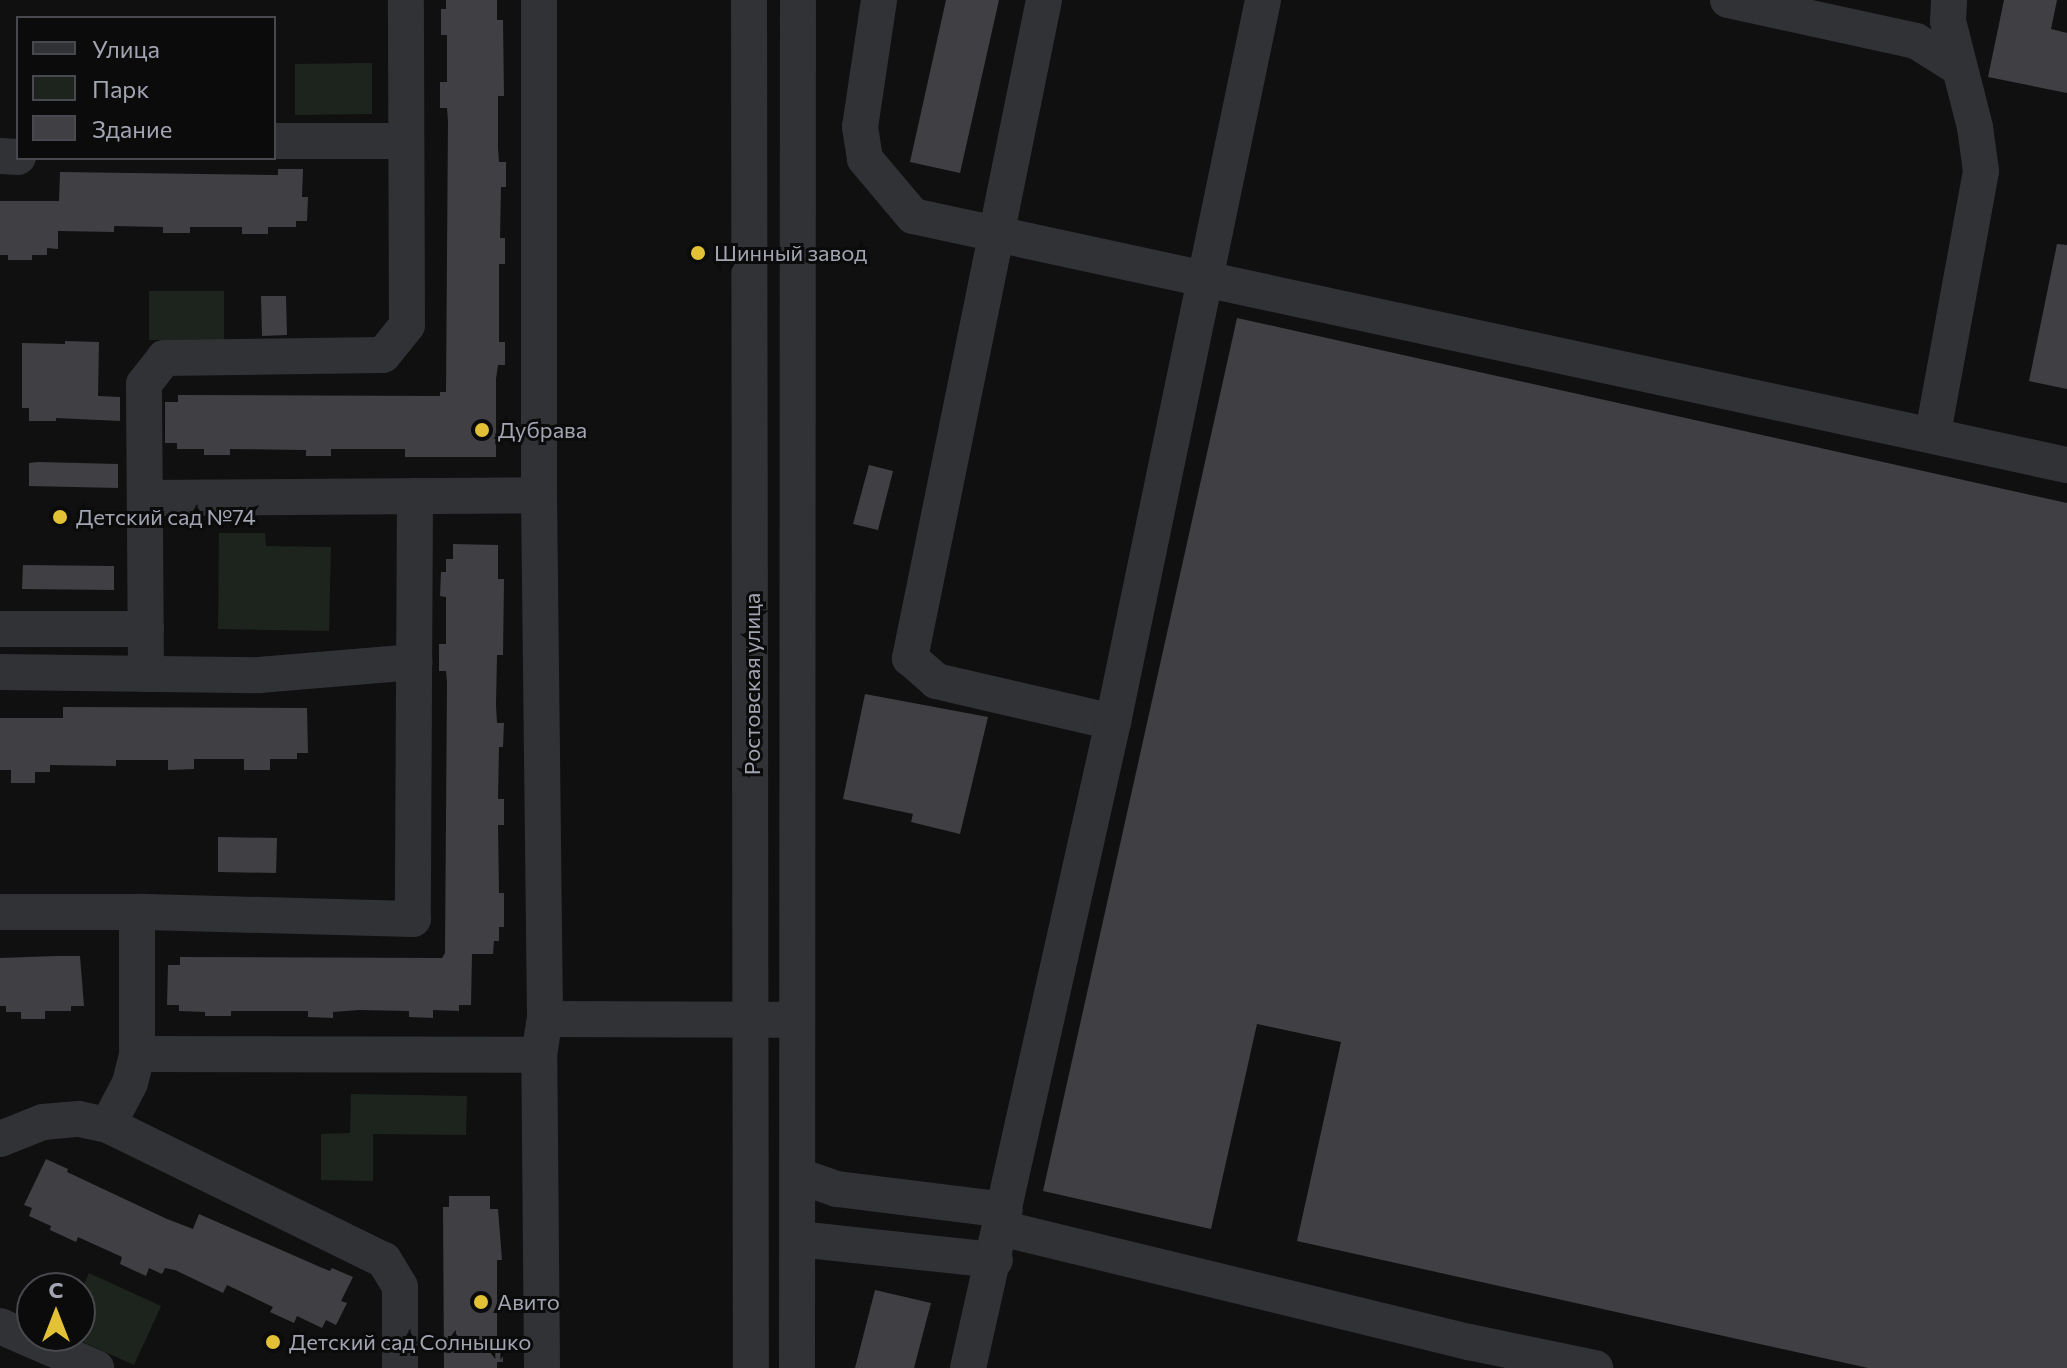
<!DOCTYPE html>
<html>
<head>
<meta charset="utf-8">
<style>
	body { margin:0 }
	#map { position:relative; width:2067px; height:1368px; overflow:hidden; background:#101011; font-family:Commissioner,sans-serif }
	div>[style] { position:absolute }
	.green>* { inset:0; background:#1d241e }
	.building>* { inset:0; background:#404044 }
	.minor>* { height:36px; margin:-18px; padding:0 18px; transform-origin:18px; border-radius:18px; background:#313236 }
	.dots>* { width:22px; height:22px; translate:-50% -50%; box-sizing:border-box; border:4px solid #0b0b0c; border-radius:50% }
	span { translate:-50% -50%; white-space:nowrap; text-align:center; line-height:1.15; -webkit-text-stroke:6px #0b0b0c; paint-order:stroke }
	.poi-label { font-size:22px; color:#a2a5b1 }
	.left { translate:0 -50%; text-align:left }
	.street-label { font-size:22px; color:#a2a5b1 }
	.legend { position:absolute; left:16px; top:16px; width:260px; height:144px; box-sizing:border-box; background:#0b0b0c; border:2px solid #47494e; margin:0; padding:10px 14px; list-style:none; font-size:24px; color:#a2a5b1 }
	.legend li { display:flex; align-items:center; gap:16px; height:40px }
	.legend b { width:40px; border:2px solid #47494e }
	.north { position:absolute; left:16px; top:1272px; width:80px; height:80px; box-sizing:border-box; background:#0b0b0c; border:2px solid #47494e; border-radius:50%; rotate:0deg; font-size:22px; font-weight:700; line-height:32px; text-align:center; color:#a2a5b1 }
	.north::after { content:''; display:block; margin:auto; width:28px; height:36px; background:#e3c136; clip-path:polygon(50% 0,100% 100%,50% 72%,0 100%) }
</style>
</head>
<body>
<div id="map">
	<div class="green">
		<i style="clip-path:polygon(372px 63px,372px 114px,295px 115px,295px 64px)"></i>
		<i style="clip-path:polygon(149px 291px,224px 291px,224px 340px,149px 340px)"></i>
		<i style="clip-path:polygon(219px 533px,265px 533px,266px 546px,331px 547px,329px 631px,218px 629px)"></i>
		<i style="clip-path:polygon(351px 1094px,467px 1096px,466px 1135px,373px 1134px,373px 1181px,321px 1180px,321px 1134px,350px 1133px)"></i>
		<i style="clip-path:polygon(89px 1273px,161px 1306px,134px 1365px,70px 1336px,80px 1336px,80px 1294px)"></i>
	</div>
	<div class="building">
		<i style="clip-path:polygon(446px 0,497px 0,497px 20px,503px 20px,504px 96px,498px 96px,498px 148px,499px 162px,506px 162px,506px 187px,501px 187px,500px 238px,505px 238px,505px 264px,499px 264px,499px 342px,505px 342px,505px 365px,498px 365px,496px 379px,496px 457px,405px 457px,405px 449px,331px 449px,331px 456px,306px 456px,306px 450px,230px 449px,230px 455px,204px 455px,204px 449px,177px 449px,177px 443px,165px 443px,165px 402px,178px 402px,178px 395px,440px 396px,440px 392px,446px 392px,448px 121px,447px 108px,440px 108px,440px 82px,447px 82px,447px 35px,441px 35px,441px 9px,446px 9px)"></i>
		<i style="clip-path:polygon(946px 0,999px 0,960px 173px,910px 162px)"></i>
		<i style="clip-path:polygon(2004px 0,2057px 0,2051px 29px,2067px 33px,2067px 93px,1988px 77px)"></i>
		<i style="clip-path:polygon(278px 169px,303px 169px,302px 197px,308px 197px,307px 221px,296px 221px,296px 227px,268px 227px,268px 234px,242px 234px,242px 227px,190px 227px,190px 233px,163px 233px,163px 227px,114px 226px,114px 232px,58px 231px,58px 249px,47px 248px,47px 255px,32px 255px,32px 260px,8px 260px,8px 255px,0 255px,0 201px,59px 201px,60px 172px,269px 175px,278px 175px)"></i>
		<i style="clip-path:polygon(2057px 244px,2067px 245px,2067px 389px,2029px 381px)"></i>
		<i style="clip-path:polygon(261px 296px,286px 296px,287px 335px,262px 336px)"></i>
		<i style="clip-path:polygon(1237px 318px,2067px 503px,2067px 1368px,1868px 1368px,1297px 1241px,1341px 1042px,1257px 1024px,1211px 1229px,1043px 1191px)"></i>
		<i style="clip-path:polygon(65px 341px,99px 342px,98px 396px,120px 397px,120px 421px,56px 418px,56px 421px,29px 421px,29px 408px,22px 408px,22px 343px,65px 344px)"></i>
		<i style="clip-path:polygon(38px 462px,118px 464px,118px 488px,29px 486px,29px 463px)"></i>
		<i style="clip-path:polygon(869px 465px,893px 471px,878px 530px,853px 524px)"></i>
		<i style="clip-path:polygon(453px 544px,498px 545px,498px 579px,504px 579px,503px 655px,497px 655px,496px 705px,497px 723px,504px 723px,503px 747px,499px 747px,498px 799px,504px 799px,504px 825px,498px 825px,499px 893px,504px 893px,504px 927px,499px 927px,499px 941px,494px 941px,493px 954px,472px 954px,471px 1005px,459px 1005px,459px 1011px,433px 1010px,433px 1018px,409px 1017px,409px 1011px,359px 1010px,333px 1012px,333px 1018px,308px 1017px,308px 1011px,231px 1011px,231px 1016px,205px 1016px,205px 1012px,179px 1011px,179px 1005px,167px 1005px,168px 965px,180px 965px,180px 957px,442px 958px,445px 953px,447px 682px,446px 671px,439px 671px,439px 644px,446px 644px,446px 597px,440px 596px,441px 572px,446px 572px,446px 559px,453px 559px)"></i>
		<i style="clip-path:polygon(23px 565px,114px 566px,114px 590px,22px 589px)"></i>
		<i style="clip-path:polygon(865px 694px,988px 717px,960px 834px,911px 822px,913px 814px,843px 799px)"></i>
		<i style="clip-path:polygon(63px 707px,307px 708px,308px 753px,297px 753px,297px 759px,270px 759px,270px 770px,244px 770px,244px 759px,194px 759px,194px 769px,168px 770px,168px 760px,116px 760px,116px 766px,50px 765px,50px 772px,35px 772px,35px 783px,11px 783px,11px 770px,0 770px,0 718px,63px 718px)"></i>
		<i style="clip-path:polygon(218px 837px,277px 838px,276px 873px,218px 872px)"></i>
		<i style="clip-path:polygon(56px 956px,80px 956px,84px 1006px,71px 1006px,71px 1011px,45px 1011px,45px 1019px,21px 1019px,21px 1012px,6px 1012px,6px 1006px,0 1006px,0 958px)"></i>
		<i style="clip-path:polygon(46px 1159px,68px 1169px,67px 1172px,167px 1219px,193px 1229px,199px 1214px,320px 1267px,330px 1271px,332px 1268px,353px 1277px,341px 1301px,347px 1303px,336px 1325px,326px 1320px,322px 1328px,297px 1316px,294px 1323px,270px 1312px,273px 1307px,227px 1285px,223px 1293px,175px 1270px,165px 1268px,162px 1274px,149px 1268px,146px 1276px,120px 1264px,122px 1257px,78px 1237px,76px 1242px,50px 1230px,51px 1226px,29px 1216px,32px 1208px,24px 1205px)"></i>
		<i style="clip-path:polygon(449px 1196px,490px 1196px,490px 1209px,498px 1209px,502px 1260px,497px 1260px,497px 1337px,503px 1337px,503px 1362px,497px 1362px,497px 1368px,444px 1368px,443px 1207px,449px 1207px)"></i>
		<i style="clip-path:polygon(875px 1290px,931px 1303px,914px 1368px,855px 1368px)"></i>
	</div>
	<div class="minor">
		<i style="left:539px;top:0;width:495px;rotate:90deg"></i>
		<i style="left:539px;top:495px;width:524px;rotate:89.34deg"></i>
		<i style="left:749px;top:0;width:1368px;rotate:89.92deg"></i>
		<i style="left:879px;top:0;width:128px;rotate:98.5deg"></i>
		<i style="left:860px;top:127px;width:32px;rotate:81deg"></i>
		<i style="left:865px;top:159px;width:75px;rotate:49.9deg"></i>
		<i style="left:913px;top:216px;width:1181px;rotate:12.18deg"></i>
		<i style="left:1044px;top:0;width:672px;rotate:101.51deg"></i>
		<i style="left:910px;top:658px;width:35px;rotate:41deg"></i>
		<i style="left:936px;top:681px;width:182px;rotate:13deg"></i>
		<i style="left:1728px;top:0;width:192px;rotate:12.3deg"></i>
		<i style="left:1916px;top:41px;width:51px;rotate:32.1deg"></i>
		<i style="left:274px;top:141px;width:132px"></i>
		<i style="left:0;top:156px;width:18px;rotate:3deg"></i>
		<i style="left:1933px;top:433px;width:266px;rotate:-79.6deg"></i>
		<i style="left:1981px;top:171px;width:44px;rotate:-97.8deg"></i>
		<i style="left:1975px;top:127px;width:109px;rotate:-104.3deg"></i>
		<i style="left:1948px;top:21px;width:21px;rotate:-87deg"></i>
		<i style="left:415px;top:496px;width:423px;rotate:90.3deg"></i>
		<i style="left:413px;top:919px;width:276px;rotate:-178.5deg"></i>
		<i style="left:137px;top:912px;width:142px;rotate:90deg"></i>
		<i style="left:137px;top:1054px;width:402px;rotate:0.1deg"></i>
		<i style="left:145px;top:498px;width:394px;rotate:-0.4deg"></i>
		<i style="left:0;top:629px;width:146px"></i>
		<i style="left:0;top:672px;width:259px;rotate:0.7deg"></i>
		<i style="left:259px;top:675px;width:156px;rotate:-4.8deg"></i>
		<i style="left:146px;top:674px;width:290px;rotate:-90.4deg"></i>
		<i style="left:144px;top:384px;width:33px;rotate:-52deg"></i>
		<i style="left:164px;top:358px;width:219px;rotate:-0.8deg"></i>
		<i style="left:383px;top:355px;width:38px;rotate:-51deg"></i>
		<i style="left:407px;top:325px;width:325px;rotate:-90.2deg"></i>
		<i style="left:0;top:912px;width:137px"></i>
		<i style="left:108px;top:1125px;width:47px;rotate:-62.4deg"></i>
		<i style="left:130px;top:1083px;width:30px;rotate:-76deg"></i>
		<i style="left:0;top:1139px;width:46px;rotate:-21.6deg"></i>
		<i style="left:43px;top:1122px;width:36px;rotate:-5deg"></i>
		<i style="left:79px;top:1119px;width:30px;rotate:12deg"></i>
		<i style="left:108px;top:1125px;width:307px;rotate:26.1deg"></i>
		<i style="left:384px;top:1260px;width:31px;rotate:59deg"></i>
		<i style="left:400px;top:1287px;width:81px;rotate:90deg"></i>
		<i style="left:799px;top:1176px;width:40px;rotate:18.9deg"></i>
		<i style="left:837px;top:1189px;width:169px;rotate:7.1deg"></i>
		<i style="left:1001px;top:1228px;width:482px;rotate:13.7deg"></i>
		<i style="left:1469px;top:1342px;width:129px;rotate:11.7deg"></i>
		<i style="left:798px;top:1239px;width:198px;rotate:6.1deg"></i>
		<i style="left:0;top:1326px;width:105px;rotate:23.6deg"></i>
		<i style="left:542px;top:1368px;width:313px;rotate:-90.5deg"></i>
		<i style="left:539px;top:1055px;width:36px;rotate:-81deg"></i>
		<i style="left:545px;top:1019px;width:233px;rotate:0.2deg"></i>
		<i style="left:797px;top:1368px;width:1368px;rotate:-89.96deg"></i>
		<i style="left:968px;top:1368px;width:662px;rotate:-77.35deg"></i>
		<i style="left:1113px;top:722px;width:737px;rotate:-78.26deg"></i>
	</div>
	<div class="dots">
		<i style="left:698px;top:253px;background:#e3c136"></i>
		<i style="left:482px;top:430px;background:#e3c136"></i>
		<i style="left:60px;top:517px;background:#e3c136"></i>
		<i style="left:481px;top:1302px;background:#e3c136"></i>
		<i style="left:273px;top:1342px;background:#e3c136"></i>
	</div>
	<div class="poi-label">
		<span class="left" style="left:714px;top:253px">Шинный завод</span>
		<span class="left" style="left:498px;top:430px">Дубрава</span>
		<span class="left" style="left:76px;top:517px">Детский сад №74</span>
		<span class="left" style="left:497px;top:1302px">Авито</span>
		<span class="left" style="left:289px;top:1342px">Детский сад Солнышко</span>
	</div>
	<div class="street-label">
		<span style="left:752px;top:684px;rotate:-90deg">Ростовская улица</span>
	</div>
	<ul class="legend">
	<li><b style="height:10px;background:#313236"></b>Улица</li>
	<li><b style="height:22px;background:#1d241e"></b>Парк</li>
	<li><b style="height:22px;background:#404044"></b>Здание</li>
	</ul>
	<div class="north">С</div>
</div>
</body>
</html>
